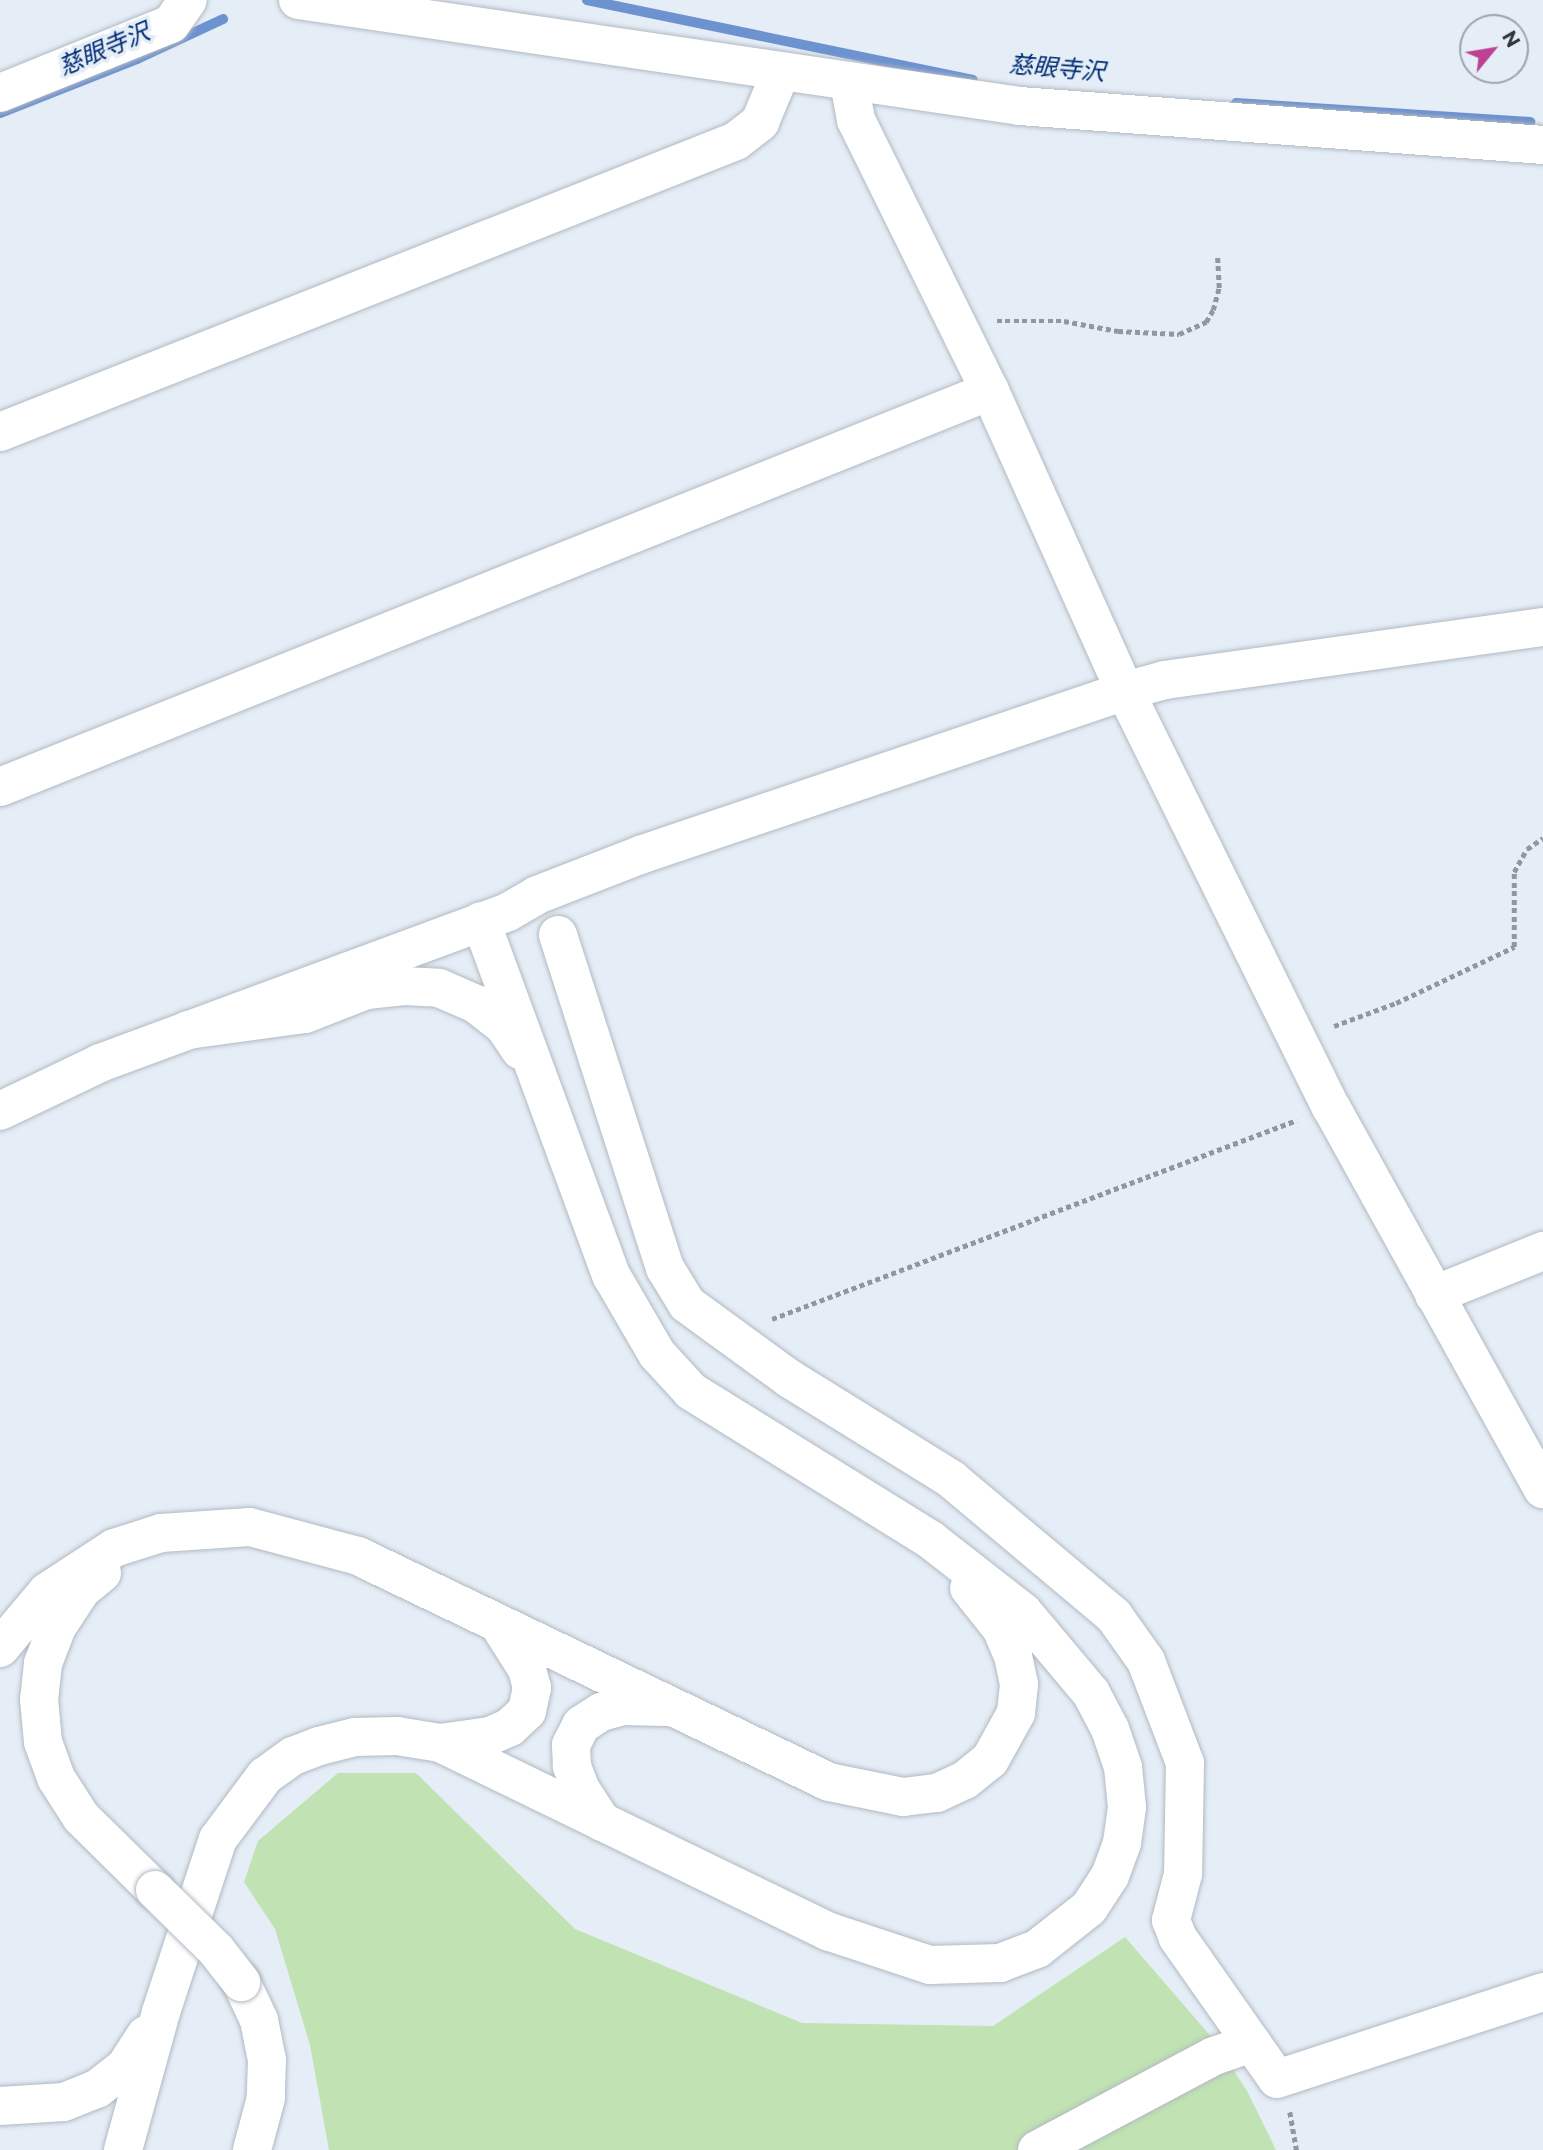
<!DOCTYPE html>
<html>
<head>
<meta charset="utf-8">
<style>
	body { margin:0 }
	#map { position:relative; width:1543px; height:2150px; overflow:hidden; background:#e5eef7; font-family:Montserrat,"Noto Sans JP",sans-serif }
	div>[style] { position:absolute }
	.green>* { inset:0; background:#c1e2b2 }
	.stream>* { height:10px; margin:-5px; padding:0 5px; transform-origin:5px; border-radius:5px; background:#6d92d0 }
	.path>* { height:4.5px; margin-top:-2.25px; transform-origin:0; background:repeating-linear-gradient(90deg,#91979e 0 5px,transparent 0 8.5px) }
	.roads { filter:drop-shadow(0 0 2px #b1b9c1) drop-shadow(0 0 2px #b1b9c1) }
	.minor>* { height:38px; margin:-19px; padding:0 19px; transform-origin:19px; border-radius:19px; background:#fff }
	.highway>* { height:38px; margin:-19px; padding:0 19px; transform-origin:19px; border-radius:19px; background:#fff }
	.bridges { filter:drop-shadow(0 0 2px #b1b9c1) drop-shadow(0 0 2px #b1b9c1) }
	.highway-bridge>* { height:38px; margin:-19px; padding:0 19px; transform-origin:19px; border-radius:19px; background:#fff }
	span { translate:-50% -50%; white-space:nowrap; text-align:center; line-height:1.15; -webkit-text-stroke:7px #e5eef7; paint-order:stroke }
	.water-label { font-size:24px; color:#002c74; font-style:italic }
	.north { position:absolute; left:1459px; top:14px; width:70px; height:70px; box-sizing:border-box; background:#e5eef7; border:2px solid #9ea4ab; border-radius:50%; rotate:60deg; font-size:19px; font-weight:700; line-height:28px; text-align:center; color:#33363a }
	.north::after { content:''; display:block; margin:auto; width:24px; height:32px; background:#be4293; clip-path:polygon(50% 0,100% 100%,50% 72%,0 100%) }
</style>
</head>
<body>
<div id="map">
	<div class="green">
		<i style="clip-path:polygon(338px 1773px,416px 1773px,575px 1929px,802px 2023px,993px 2026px,1125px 1937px,1214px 2040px,1247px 2091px,1276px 2150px,329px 2150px,310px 2045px,275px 1929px,244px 1882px,258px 1841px)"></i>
	</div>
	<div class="stream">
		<i style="left:587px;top:0;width:394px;rotate:11.7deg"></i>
		<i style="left:1236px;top:103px;width:295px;rotate:3.7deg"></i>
		<i style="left:0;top:113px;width:147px;rotate:-21.5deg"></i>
		<i style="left:137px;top:59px;width:95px;rotate:-24.9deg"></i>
	</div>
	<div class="path">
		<i style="left:997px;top:321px;width:67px"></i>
		<i style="left:1064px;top:321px;width:55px;rotate:10.5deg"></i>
		<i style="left:1118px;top:331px;width:61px;rotate:2.8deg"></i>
		<i style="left:1179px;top:334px;width:30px;rotate:-24deg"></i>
		<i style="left:1206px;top:322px;width:14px;rotate:-60deg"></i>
		<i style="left:1213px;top:310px;width:23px;rotate:-75deg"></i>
		<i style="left:1219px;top:288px;width:33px;rotate:-93deg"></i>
		<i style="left:1334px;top:1026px;width:66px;rotate:-20.4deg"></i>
		<i style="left:1396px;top:1003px;width:131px;rotate:-25.4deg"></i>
		<i style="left:1514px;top:947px;width:75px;rotate:-90deg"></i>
		<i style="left:1514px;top:872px;width:26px;rotate:-61deg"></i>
		<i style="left:1527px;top:849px;width:19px;rotate:-35deg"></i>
		<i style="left:772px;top:1319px;width:561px;rotate:-20.76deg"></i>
		<i style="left:1290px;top:2112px;width:39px;rotate:80deg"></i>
	</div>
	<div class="roads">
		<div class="minor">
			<i style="left:298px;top:0;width:730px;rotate:8.35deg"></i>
			<i style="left:1020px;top:106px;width:524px;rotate:4.26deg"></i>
			<i style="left:849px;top:83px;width:38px;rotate:79deg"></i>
			<i style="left:856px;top:120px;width:302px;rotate:63.7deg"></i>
			<i style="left:990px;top:391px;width:329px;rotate:65.8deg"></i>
			<i style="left:1125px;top:691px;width:464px;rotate:63.7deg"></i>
			<i style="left:1331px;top:1107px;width:437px;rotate:61deg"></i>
			<i style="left:0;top:93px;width:184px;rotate:-22deg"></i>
			<i style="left:171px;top:24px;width:29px;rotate:-55deg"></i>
			<i style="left:0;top:432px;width:791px;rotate:-21.57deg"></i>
			<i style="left:736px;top:141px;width:31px;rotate:-38deg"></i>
			<i style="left:760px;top:122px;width:54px;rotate:-67.2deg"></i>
			<i style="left:0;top:787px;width:1066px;rotate:-21.8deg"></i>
			<i style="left:558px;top:935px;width:350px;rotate:72.2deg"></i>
			<i style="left:665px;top:1268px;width:42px;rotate:58.6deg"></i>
			<i style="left:687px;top:1304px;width:127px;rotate:36.1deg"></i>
			<i style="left:790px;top:1379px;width:190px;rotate:31.8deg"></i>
			<i style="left:951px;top:1479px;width:213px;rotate:40deg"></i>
			<i style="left:1114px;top:1616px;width:55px;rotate:54.6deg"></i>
			<i style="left:1146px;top:1661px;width:109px;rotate:69.1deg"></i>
			<i style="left:1185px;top:1763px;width:111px;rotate:91deg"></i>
			<i style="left:1183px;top:1874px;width:48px;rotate:104.6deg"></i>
			<i style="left:1171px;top:1920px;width:19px;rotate:69deg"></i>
			<i style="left:1178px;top:1938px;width:172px;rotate:54.9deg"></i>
			<i style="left:1277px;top:2079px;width:280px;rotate:-18.1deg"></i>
			<i style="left:0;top:1111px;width:111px;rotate:-25.6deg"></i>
			<i style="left:100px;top:1063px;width:435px;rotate:-20.3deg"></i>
			<i style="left:508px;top:912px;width:34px;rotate:-30deg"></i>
			<i style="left:537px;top:895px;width:110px;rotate:-21.2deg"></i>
			<i style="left:640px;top:855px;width:512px;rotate:-18.68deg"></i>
			<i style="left:1125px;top:691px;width:41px;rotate:-15.4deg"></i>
			<i style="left:1165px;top:680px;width:382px;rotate:-8deg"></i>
			<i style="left:1434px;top:1295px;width:118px;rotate:-22deg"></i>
			<i style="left:440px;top:1743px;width:50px;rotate:-8deg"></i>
			<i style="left:490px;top:1736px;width:22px;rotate:-24deg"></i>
			<i style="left:510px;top:1727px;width:23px;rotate:-43deg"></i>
			<i style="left:527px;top:1711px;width:24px;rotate:-78deg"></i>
			<i style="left:532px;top:1688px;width:20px;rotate:-105deg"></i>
			<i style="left:527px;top:1669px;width:52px;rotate:-122.5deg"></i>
			<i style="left:602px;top:1822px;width:38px;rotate:-123deg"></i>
			<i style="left:581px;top:1790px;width:26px;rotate:-111deg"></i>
			<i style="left:572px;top:1766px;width:21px;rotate:-93deg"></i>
			<i style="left:571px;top:1745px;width:22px;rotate:-63deg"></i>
			<i style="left:581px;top:1725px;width:24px;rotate:-33deg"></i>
			<i style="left:601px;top:1712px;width:24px;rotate:-15deg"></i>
			<i style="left:624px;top:1706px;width:42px;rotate:1.4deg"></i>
			<i style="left:1037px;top:2150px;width:200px;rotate:-28deg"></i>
			<i style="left:1214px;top:2056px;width:40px;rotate:-18.9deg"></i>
		</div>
		<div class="highway">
			<i style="left:188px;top:1030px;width:118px;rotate:-7.8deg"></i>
			<i style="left:305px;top:1014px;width:66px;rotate:-21.2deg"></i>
			<i style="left:367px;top:990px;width:37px;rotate:-6deg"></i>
			<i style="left:404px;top:986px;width:35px;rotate:3deg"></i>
			<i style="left:439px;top:988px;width:40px;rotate:23.4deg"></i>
			<i style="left:476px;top:1004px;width:36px;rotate:38deg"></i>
			<i style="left:504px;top:1026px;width:29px;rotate:56deg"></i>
			<i style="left:102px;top:1573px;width:26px;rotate:141deg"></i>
			<i style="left:82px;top:1589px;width:45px;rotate:123.3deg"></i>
			<i style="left:57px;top:1627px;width:39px;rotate:111deg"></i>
			<i style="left:43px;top:1663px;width:36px;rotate:96deg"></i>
			<i style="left:39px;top:1699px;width:43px;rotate:84.7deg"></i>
			<i style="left:43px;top:1742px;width:38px;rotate:70deg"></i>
			<i style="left:56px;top:1778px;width:46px;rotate:57.3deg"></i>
			<i style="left:81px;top:1817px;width:104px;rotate:44.6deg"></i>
			<i style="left:0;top:1648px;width:73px;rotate:-50deg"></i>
			<i style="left:47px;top:1592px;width:80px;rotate:-33.3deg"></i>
			<i style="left:114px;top:1548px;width:49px;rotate:-17.7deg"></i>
			<i style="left:161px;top:1533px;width:89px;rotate:-3.9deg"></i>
			<i style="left:250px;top:1527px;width:112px;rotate:15deg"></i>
			<i style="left:358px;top:1556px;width:522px;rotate:25.63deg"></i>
			<i style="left:829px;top:1782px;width:76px;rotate:11.5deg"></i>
			<i style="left:903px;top:1797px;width:34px;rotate:-7deg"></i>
			<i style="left:937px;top:1793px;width:31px;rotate:-25deg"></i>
			<i style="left:965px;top:1780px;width:32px;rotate:-39deg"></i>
			<i style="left:990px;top:1760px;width:54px;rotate:-61deg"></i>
			<i style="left:1016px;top:1713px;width:29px;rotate:-84deg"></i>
			<i style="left:1019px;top:1684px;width:29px;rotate:-102deg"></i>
			<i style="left:1013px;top:1656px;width:30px;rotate:-113deg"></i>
			<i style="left:1001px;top:1628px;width:51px;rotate:-128.7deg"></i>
			<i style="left:241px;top:1982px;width:42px;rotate:64.7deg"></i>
			<i style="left:259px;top:2020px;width:41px;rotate:78.7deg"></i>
			<i style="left:267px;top:2060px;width:38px;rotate:92deg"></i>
			<i style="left:266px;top:2098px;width:54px;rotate:105.1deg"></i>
			<i style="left:0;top:2106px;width:64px;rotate:-3.6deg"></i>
			<i style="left:64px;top:2102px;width:35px;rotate:-22deg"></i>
			<i style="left:97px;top:2089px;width:36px;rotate:-38deg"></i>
			<i style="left:125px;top:2067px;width:38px;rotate:-57deg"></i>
			<i style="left:123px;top:2150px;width:143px;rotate:-74.6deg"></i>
			<i style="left:161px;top:2012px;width:182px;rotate:-71.8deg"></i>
			<i style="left:218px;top:1839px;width:79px;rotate:-53.3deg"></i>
			<i style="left:265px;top:1776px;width:34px;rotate:-36deg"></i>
			<i style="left:293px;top:1756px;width:28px;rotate:-21deg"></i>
			<i style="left:319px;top:1746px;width:37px;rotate:-14deg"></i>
			<i style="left:355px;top:1737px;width:42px;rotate:-1.4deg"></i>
			<i style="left:397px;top:1736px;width:44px;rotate:9.2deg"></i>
			<i style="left:440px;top:1743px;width:433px;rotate:25.9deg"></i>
			<i style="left:830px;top:1932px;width:105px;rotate:18.3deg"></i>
			<i style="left:930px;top:1965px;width:70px;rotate:-1.6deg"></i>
			<i style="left:1000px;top:1963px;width:40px;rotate:-21deg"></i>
			<i style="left:1037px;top:1949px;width:66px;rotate:-38.3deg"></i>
			<i style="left:1089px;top:1908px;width:38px;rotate:-57deg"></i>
			<i style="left:1110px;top:1876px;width:35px;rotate:-70deg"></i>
			<i style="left:1122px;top:1843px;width:36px;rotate:-82deg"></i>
			<i style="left:1127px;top:1807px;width:40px;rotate:-95.7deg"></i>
			<i style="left:1123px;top:1767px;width:40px;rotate:-108.9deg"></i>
			<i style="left:1110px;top:1729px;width:41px;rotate:-117.8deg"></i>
			<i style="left:1091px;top:1693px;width:106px;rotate:-130deg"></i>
			<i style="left:1023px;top:1612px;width:117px;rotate:-142deg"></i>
			<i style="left:931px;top:1540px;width:282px;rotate:-148.2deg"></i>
			<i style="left:691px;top:1391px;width:50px;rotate:-132.6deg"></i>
			<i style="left:657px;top:1354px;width:91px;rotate:-120.2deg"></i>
			<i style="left:611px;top:1275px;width:377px;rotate:-110.2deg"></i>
		</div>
	</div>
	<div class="bridges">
		<div class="highway-bridge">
			<i style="left:155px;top:1890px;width:86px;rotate:44.5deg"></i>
			<i style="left:216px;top:1950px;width:41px;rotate:52deg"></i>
		</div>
	</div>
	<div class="water-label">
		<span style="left:104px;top:49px;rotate:-23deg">慈眼寺沢</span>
		<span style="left:1057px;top:68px;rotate:5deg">慈眼寺沢</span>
	</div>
	<div class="north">N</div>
</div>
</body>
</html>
